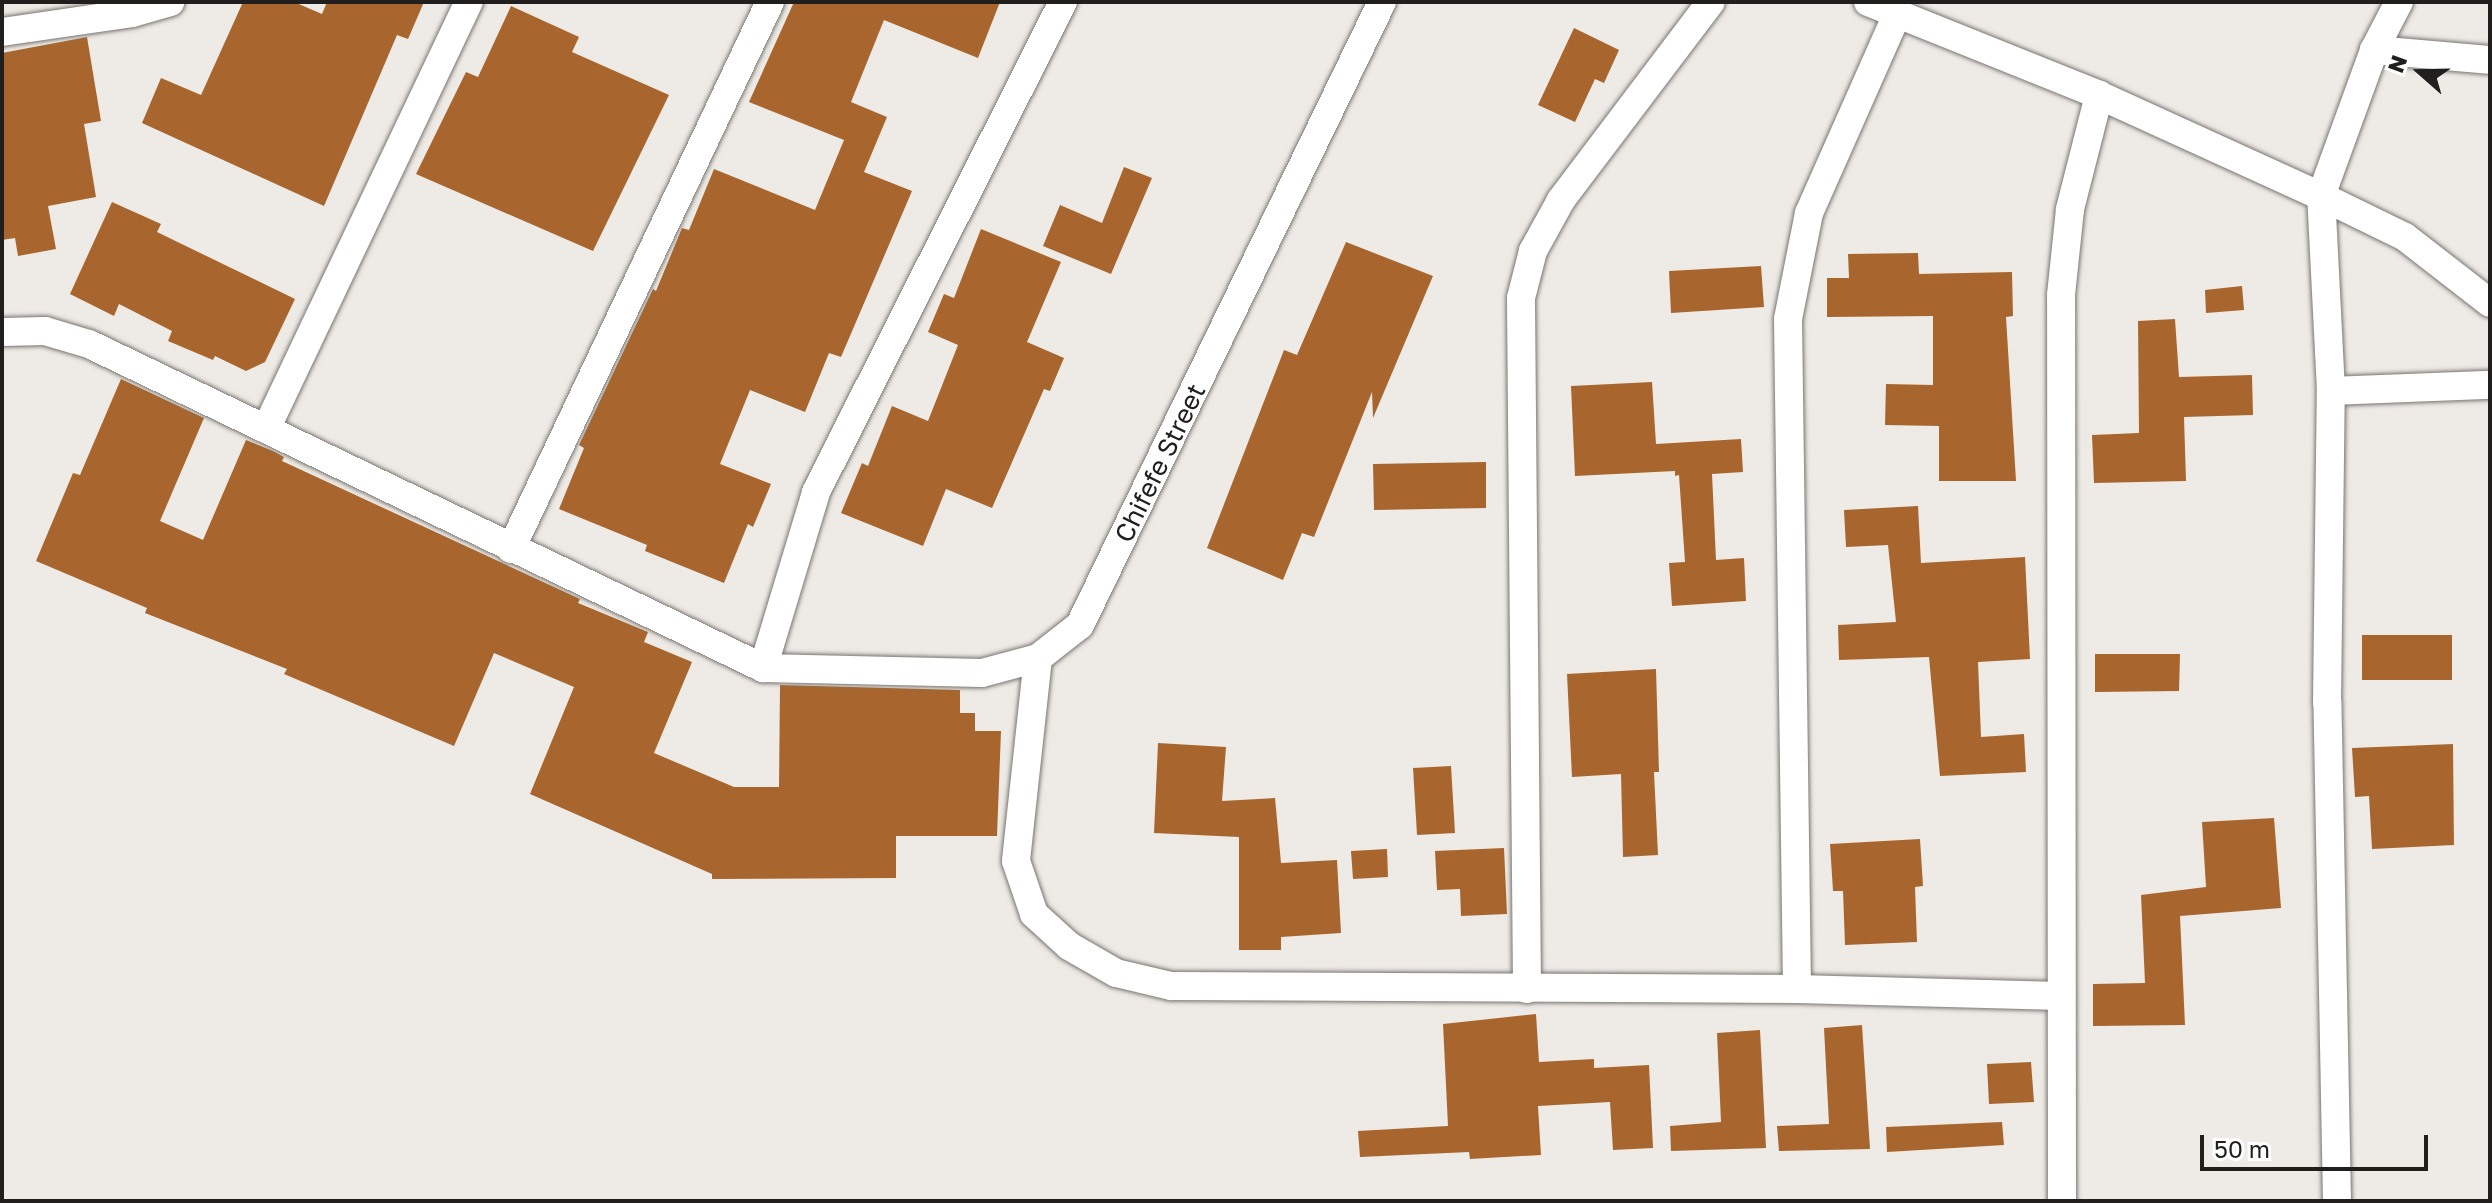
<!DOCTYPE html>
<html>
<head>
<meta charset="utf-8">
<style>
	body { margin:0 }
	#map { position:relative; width:2492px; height:1203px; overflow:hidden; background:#eeeae5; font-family:"Golos Text",sans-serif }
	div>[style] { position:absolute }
	.building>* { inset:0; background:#a8662e }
	.roads { filter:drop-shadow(0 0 2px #797571) drop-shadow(0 0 2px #797571) }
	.street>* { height:28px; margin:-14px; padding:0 14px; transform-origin:14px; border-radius:14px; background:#fff }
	span { translate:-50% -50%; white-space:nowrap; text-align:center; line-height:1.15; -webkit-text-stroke:6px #fff; paint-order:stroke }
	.street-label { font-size:26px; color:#211f1e }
	.frame { position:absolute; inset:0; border:4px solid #211f1e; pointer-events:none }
	.north { position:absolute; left:2380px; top:32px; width:80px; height:80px; -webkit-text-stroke:6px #fff; paint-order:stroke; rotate:290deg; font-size:22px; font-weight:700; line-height:32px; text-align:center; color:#211f1e }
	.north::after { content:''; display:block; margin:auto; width:28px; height:36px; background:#211f1e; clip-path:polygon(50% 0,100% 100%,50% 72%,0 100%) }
	.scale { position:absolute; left:2200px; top:1135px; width:228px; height:36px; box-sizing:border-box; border:4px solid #211f1e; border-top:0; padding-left:10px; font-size:24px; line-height:28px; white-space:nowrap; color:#211f1e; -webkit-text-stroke:6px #fff; paint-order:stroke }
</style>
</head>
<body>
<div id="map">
	<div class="building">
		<i style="clip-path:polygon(243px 2px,294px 2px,322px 14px,327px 2px,424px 2px,408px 39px,397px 35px,324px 206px,142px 123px,161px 78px,201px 95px)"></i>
		<i style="clip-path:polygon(794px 2px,1000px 2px,978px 58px,884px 20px,851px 102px,887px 117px,864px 172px,912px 191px,841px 357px,829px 353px,805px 412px,750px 390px,720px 464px,771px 484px,753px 527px,748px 524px,724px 583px,645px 551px,647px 545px,559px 509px,584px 448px,579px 445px,653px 289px,656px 291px,682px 228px,689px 230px,714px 169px,815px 210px,844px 140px,749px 102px)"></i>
		<i style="clip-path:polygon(511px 6px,579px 37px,572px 52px,669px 95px,593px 251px,416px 174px,466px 72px,478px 77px)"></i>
		<i style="clip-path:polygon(1574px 28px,1619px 50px,1604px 83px,1595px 79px,1575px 122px,1538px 105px)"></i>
		<i style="clip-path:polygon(87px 37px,101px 121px,84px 124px,96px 197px,48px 206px,56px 249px,18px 256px,15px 238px,2px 240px,2px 53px)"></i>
		<i style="clip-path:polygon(1124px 167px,1152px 178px,1111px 274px,1043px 246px,1060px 205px,1102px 223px)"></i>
		<i style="clip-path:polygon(112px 202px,161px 224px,157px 232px,295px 299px,265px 362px,246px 371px,215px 356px,213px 360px,168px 341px,172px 331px,119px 304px,114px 316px,70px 294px)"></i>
		<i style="clip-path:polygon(981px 229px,1061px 262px,1027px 342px,1064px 358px,1050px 391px,1044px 389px,992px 508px,946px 489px,923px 546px,841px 513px,862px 463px,868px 466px,892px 406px,928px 421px,958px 345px,928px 332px,944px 294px,954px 298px)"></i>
		<i style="clip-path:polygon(1346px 242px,1433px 276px,1373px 418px,1372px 392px,1314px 537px,1302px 533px,1283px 580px,1207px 548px,1284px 350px,1297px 355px)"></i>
		<i style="clip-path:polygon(1918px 253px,1919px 274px,2012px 272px,2013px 316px,2006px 317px,2016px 481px,1939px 481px,1939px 426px,1885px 425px,1886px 384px,1933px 385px,1933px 316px,1827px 317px,1827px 278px,1849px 278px,1848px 254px)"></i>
		<i style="clip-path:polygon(1761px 266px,1764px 307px,1671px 313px,1669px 271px)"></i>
		<i style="clip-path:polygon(2242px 286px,2244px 310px,2206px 313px,2205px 290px)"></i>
		<i style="clip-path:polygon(2175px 319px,2179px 377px,2252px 375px,2253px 415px,2184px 417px,2186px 481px,2094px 483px,2092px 435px,2139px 433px,2138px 321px)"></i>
		<i style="clip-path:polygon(121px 379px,204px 418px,160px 521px,203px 540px,246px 440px,273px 451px,284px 457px,282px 461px,580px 599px,578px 603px,648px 632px,644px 642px,692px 662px,654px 753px,734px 787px,779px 787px,780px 685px,960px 690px,960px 713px,975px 713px,975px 731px,1001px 731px,997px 836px,896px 836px,896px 878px,712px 879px,712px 874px,530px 794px,574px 687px,494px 653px,454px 746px,284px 674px,287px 669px,145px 613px,147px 608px,36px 561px,73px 473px,80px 475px)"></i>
		<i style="clip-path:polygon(1652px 382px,1656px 444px,1741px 439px,1743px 472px,1712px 474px,1716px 560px,1744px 558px,1746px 601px,1672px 606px,1669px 563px,1685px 562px,1679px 475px,1675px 476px,1675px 471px,1575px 476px,1571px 386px)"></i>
		<i style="clip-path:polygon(1486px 462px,1486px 508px,1374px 510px,1373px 464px)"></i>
		<i style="clip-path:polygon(1918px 506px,1921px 563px,2025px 557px,2030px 659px,1978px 662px,1981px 737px,2024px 734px,2026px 772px,1940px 776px,1929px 657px,1839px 660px,1838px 625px,1896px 622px,1888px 545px,1846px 547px,1844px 510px)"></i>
		<i style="clip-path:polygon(2362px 635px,2452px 635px,2452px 680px,2362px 680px)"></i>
		<i style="clip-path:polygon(2095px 654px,2180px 654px,2179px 691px,2095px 692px)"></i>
		<i style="clip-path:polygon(1656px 669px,1659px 772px,1654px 772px,1658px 855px,1623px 857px,1621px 774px,1572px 777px,1567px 674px)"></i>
		<i style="clip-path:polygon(1158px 743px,1226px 747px,1222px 801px,1275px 798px,1281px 863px,1337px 860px,1341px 933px,1281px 937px,1281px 950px,1239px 950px,1239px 837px,1154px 833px)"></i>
		<i style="clip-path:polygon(2453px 744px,2454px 845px,2372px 849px,2369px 796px,2355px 797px,2352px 748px)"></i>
		<i style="clip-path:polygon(1451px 766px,1455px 833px,1417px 835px,1413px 768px)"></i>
		<i style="clip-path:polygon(2274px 818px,2281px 908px,2180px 916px,2185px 1025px,2093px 1026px,2093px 984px,2145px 983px,2141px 895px,2206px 887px,2202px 822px)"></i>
		<i style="clip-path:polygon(1920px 839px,1923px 886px,1915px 887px,1917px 942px,1845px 945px,1843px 891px,1833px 891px,1830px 844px)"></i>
		<i style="clip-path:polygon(1504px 848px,1507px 914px,1461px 916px,1460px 889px,1437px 890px,1435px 851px)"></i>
		<i style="clip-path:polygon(1387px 849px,1388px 877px,1353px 879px,1351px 851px)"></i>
		<i style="clip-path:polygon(1536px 1014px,1539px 1062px,1594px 1059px,1594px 1068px,1649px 1065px,1653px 1148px,1613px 1150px,1610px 1102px,1538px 1106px,1541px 1155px,1470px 1159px,1469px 1152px,1360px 1157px,1358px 1131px,1448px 1126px,1443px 1024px)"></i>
		<i style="clip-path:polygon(1862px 1025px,1870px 1149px,1779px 1151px,1777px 1126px,1829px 1124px,1824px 1028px)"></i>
		<i style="clip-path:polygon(1760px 1030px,1766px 1148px,1671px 1151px,1670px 1126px,1721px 1122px,1717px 1033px)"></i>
		<i style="clip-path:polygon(2031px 1062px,2034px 1102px,1989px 1104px,1987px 1064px)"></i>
		<i style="clip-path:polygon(2002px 1122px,2004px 1145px,1887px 1152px,1886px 1127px)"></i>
	</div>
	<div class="roads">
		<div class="street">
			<i style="left:1868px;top:2px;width:249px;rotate:21.9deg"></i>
			<i style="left:2099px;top:95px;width:244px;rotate:24.5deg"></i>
			<i style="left:2321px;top:196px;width:93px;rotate:26deg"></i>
			<i style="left:2405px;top:237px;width:108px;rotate:37.8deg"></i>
			<i style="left:2px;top:32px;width:131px;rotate:-8.3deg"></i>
			<i style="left:132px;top:13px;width:40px;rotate:-16deg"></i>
			<i style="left:2374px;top:50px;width:116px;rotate:4.9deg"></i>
			<i style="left:2px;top:332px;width:43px;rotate:-1.3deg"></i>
			<i style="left:45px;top:331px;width:46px;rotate:16.5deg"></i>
			<i style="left:89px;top:344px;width:748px;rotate:25.67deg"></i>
			<i style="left:763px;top:668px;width:219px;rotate:1.3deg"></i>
			<i style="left:982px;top:673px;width:58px;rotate:-15deg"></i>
			<i style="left:1038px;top:658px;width:53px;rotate:-38.2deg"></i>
			<i style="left:1080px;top:625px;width:692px;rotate:-64.14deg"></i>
			<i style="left:2331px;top:391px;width:159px;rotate:-2.2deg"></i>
			<i style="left:266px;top:429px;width:473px;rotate:-64.6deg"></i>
			<i style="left:511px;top:549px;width:605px;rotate:-64.66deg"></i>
			<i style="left:1038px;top:658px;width:204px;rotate:96.2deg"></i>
			<i style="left:1016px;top:861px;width:56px;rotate:71.2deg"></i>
			<i style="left:1034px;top:914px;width:47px;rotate:42.4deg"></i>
			<i style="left:1069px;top:946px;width:54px;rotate:29.9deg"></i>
			<i style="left:1116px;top:973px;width:57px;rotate:13.3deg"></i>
			<i style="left:1171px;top:986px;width:626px;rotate:0.27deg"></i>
			<i style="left:1797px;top:989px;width:264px;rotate:1.5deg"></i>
			<i style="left:763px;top:668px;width:184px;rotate:-73.2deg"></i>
			<i style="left:816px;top:492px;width:549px;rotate:-63.25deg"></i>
			<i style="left:1527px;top:989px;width:691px;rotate:-90.5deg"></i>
			<i style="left:1521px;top:298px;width:49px;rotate:-75.7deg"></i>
			<i style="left:1533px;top:251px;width:58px;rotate:-61.2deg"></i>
			<i style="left:1561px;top:200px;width:248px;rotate:-52.9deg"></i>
			<i style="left:1797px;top:989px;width:670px;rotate:-90.77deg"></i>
			<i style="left:1788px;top:319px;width:108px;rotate:-78.8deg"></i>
			<i style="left:1809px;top:213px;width:218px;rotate:-66.1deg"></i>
			<i style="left:2062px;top:1201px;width:906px;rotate:-90.06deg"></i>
			<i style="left:2061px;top:295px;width:86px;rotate:-84deg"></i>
			<i style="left:2070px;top:209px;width:118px;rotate:-75.7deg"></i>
			<i style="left:2337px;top:1201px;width:499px;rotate:-91.1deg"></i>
			<i style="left:2327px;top:702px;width:311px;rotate:-89.3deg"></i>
			<i style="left:2331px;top:391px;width:195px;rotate:-92.9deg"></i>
			<i style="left:2321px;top:196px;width:155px;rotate:-70deg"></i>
			<i style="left:2374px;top:50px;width:54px;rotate:-62.5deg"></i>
		</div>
	</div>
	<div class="street-label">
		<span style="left:1160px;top:463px;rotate:-64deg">Chifefe Street</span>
	</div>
	<div class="frame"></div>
	<div class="north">N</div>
	<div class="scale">50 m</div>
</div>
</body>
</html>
